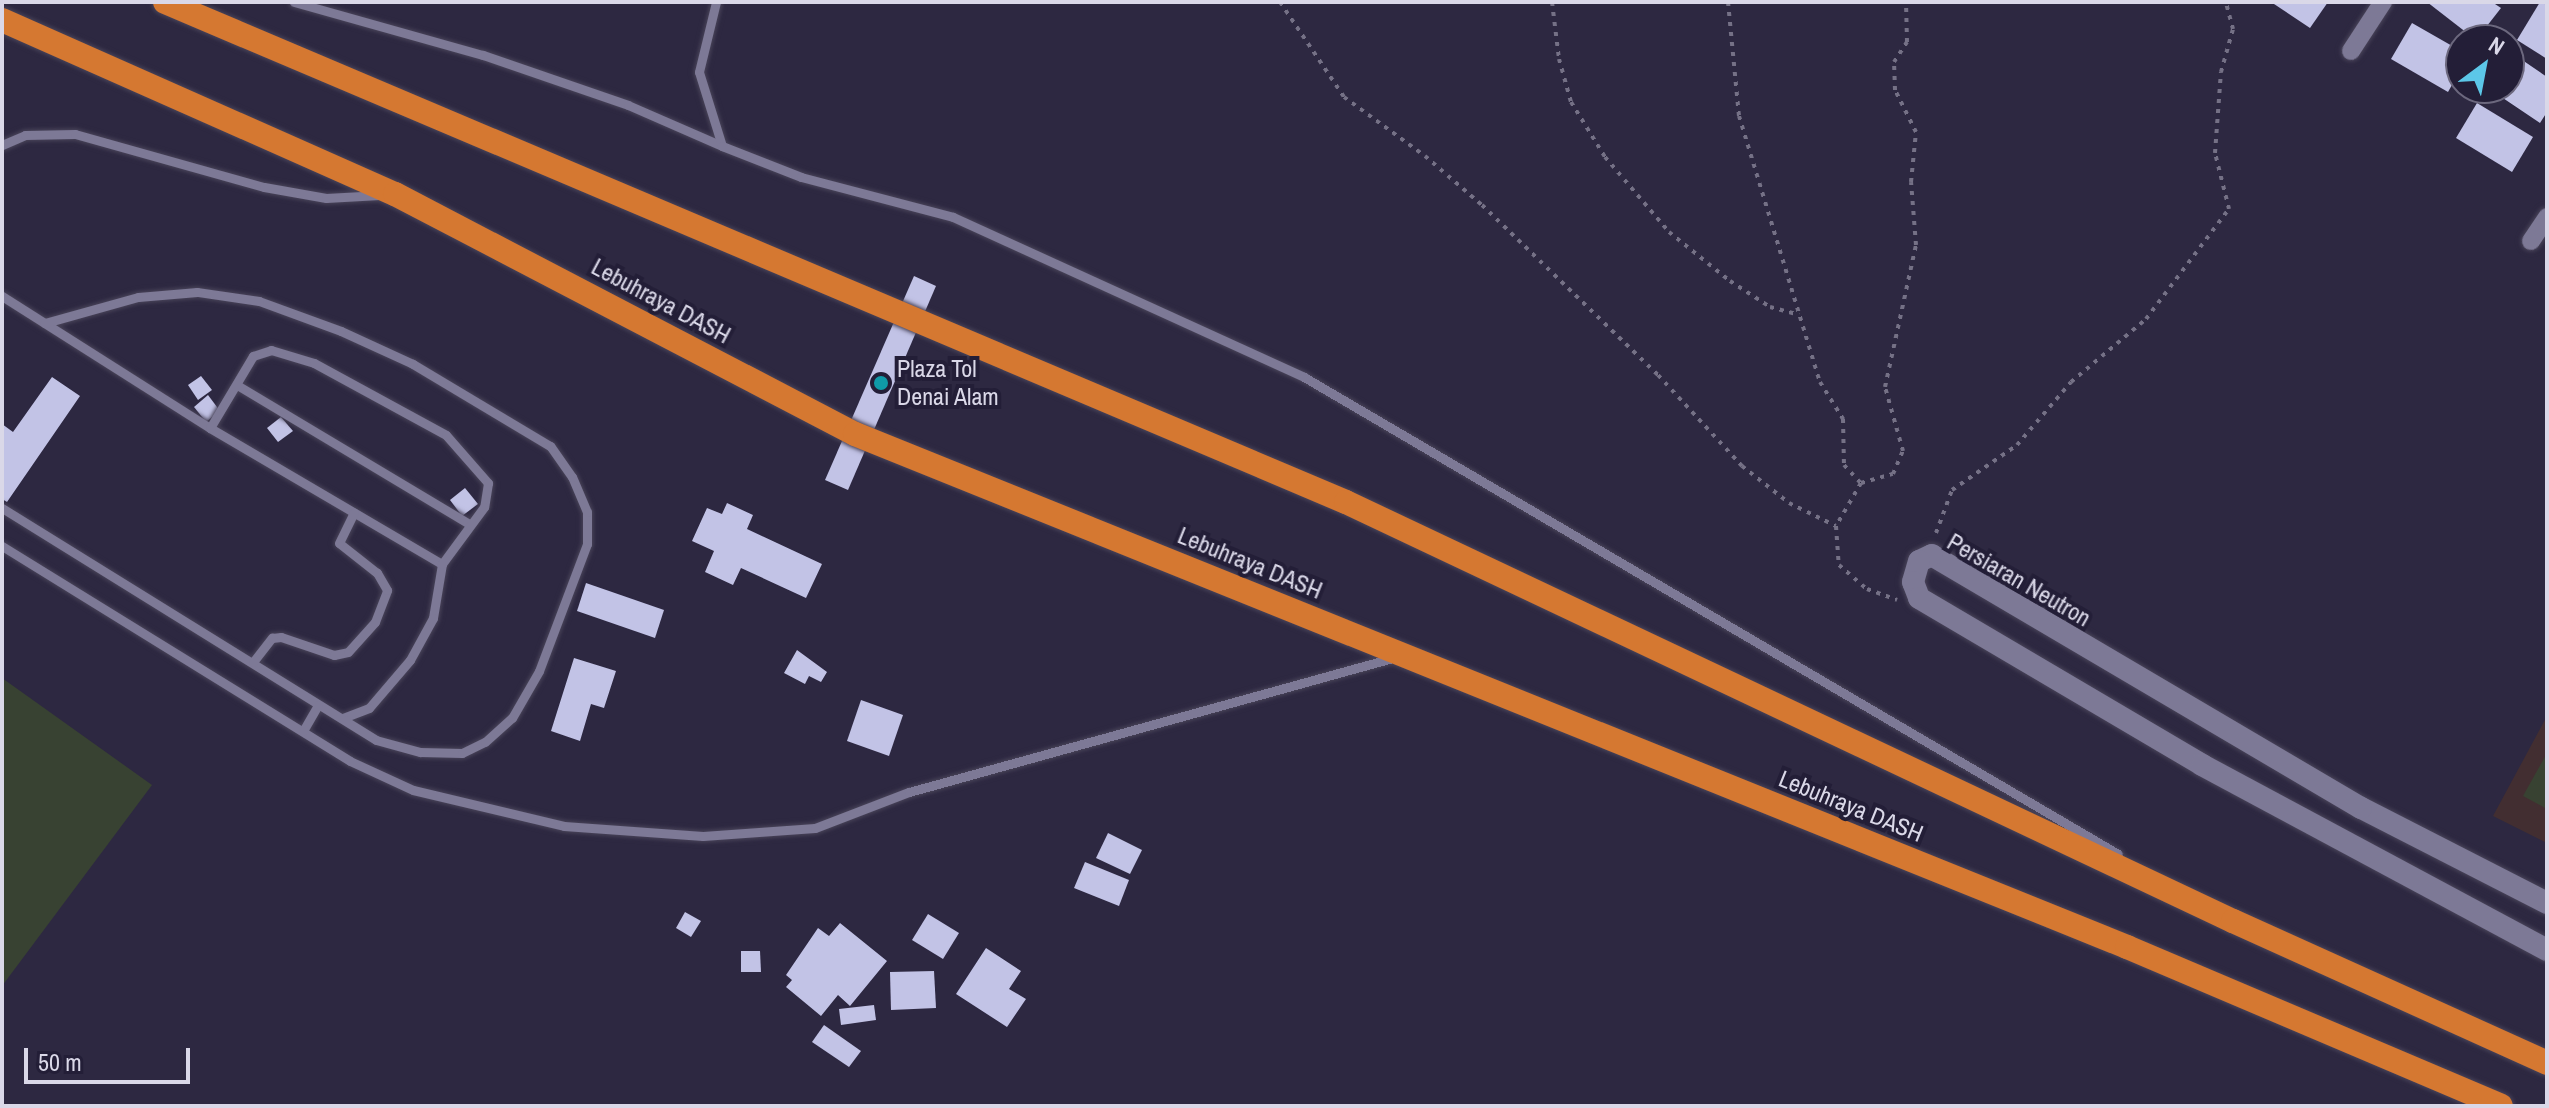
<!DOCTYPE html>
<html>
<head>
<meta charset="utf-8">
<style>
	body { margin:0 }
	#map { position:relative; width:2549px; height:1108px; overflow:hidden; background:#2d2841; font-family:"Archivo Narrow",sans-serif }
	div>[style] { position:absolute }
	.education>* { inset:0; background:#422e31 }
	.green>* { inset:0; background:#384232 }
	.building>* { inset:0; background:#c2c3e6 }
	.path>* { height:4px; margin-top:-2px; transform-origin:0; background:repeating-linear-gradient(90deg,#757186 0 4px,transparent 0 10px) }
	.roads { filter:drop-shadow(0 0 2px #494459) drop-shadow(0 0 2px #494459) }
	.service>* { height:9px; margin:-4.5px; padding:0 4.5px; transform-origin:4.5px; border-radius:4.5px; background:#7d7996 }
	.minor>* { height:18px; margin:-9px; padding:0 9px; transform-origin:9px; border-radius:9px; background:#7d7996 }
	.tertiary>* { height:22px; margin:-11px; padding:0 11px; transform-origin:11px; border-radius:11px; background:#7d7996 }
	.motorway>* { height:24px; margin:-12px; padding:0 12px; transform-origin:12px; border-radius:12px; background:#d57831 }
	.dots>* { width:22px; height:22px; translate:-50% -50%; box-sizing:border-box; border:4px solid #231e37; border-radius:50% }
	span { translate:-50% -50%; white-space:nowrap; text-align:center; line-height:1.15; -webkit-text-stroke:8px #231e37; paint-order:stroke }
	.street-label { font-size:24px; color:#dad8e8 }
	.poi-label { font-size:24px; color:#dad8e8 }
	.left { translate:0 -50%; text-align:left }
	.frame { position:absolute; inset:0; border:4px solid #dad8e8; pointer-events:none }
	.north { position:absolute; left:2445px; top:24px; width:80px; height:80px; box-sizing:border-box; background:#231e37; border:2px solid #6c687e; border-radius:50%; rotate:32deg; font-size:22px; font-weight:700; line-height:32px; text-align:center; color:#dad8e8 }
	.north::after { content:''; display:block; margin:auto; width:28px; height:36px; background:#5cc7e8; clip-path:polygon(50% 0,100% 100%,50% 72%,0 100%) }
	.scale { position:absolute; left:24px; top:1048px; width:166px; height:36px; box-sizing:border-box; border:4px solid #dad8e8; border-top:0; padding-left:10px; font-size:24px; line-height:28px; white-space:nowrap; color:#dad8e8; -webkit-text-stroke:6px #231e37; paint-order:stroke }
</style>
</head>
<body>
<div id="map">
	<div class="education">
		<i style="clip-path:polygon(2547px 716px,2547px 843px,2493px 816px)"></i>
	</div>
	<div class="green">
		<i style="clip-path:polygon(2px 678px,152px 785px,2px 986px)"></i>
		<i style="clip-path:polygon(2547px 753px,2547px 809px,2523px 796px)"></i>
	</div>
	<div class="building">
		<i style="clip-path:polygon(2271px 2px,2328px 2px,2310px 28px)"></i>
		<i style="clip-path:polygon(2427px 2px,2492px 2px,2501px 8px,2476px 40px)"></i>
		<i style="clip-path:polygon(2540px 2px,2547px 5px,2547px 59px,2517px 40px)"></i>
		<i style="clip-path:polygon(2412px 23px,2461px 51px,2461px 69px,2448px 92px,2391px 59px)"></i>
		<i style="clip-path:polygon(2509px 51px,2547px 77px,2547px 112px,2540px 123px,2488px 88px,2509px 88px)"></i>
		<i style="clip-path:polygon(2477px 103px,2533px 137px,2512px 172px,2456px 138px)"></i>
		<i style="clip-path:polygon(914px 276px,936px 286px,848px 490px,825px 480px)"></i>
		<i style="clip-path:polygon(201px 376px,212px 390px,198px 400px,188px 385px)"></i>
		<i style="clip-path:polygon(52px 377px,80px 396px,7px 502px,2px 499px,2px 424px,13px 432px)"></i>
		<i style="clip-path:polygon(208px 395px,220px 411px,206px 422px,194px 407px)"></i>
		<i style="clip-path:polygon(281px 417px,293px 431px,278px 442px,267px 428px)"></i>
		<i style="clip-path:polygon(465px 488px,478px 504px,462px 516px,450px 500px)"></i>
		<i style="clip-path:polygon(727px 503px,753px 515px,747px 529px,822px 564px,806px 598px,741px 568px,733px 585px,705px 572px,714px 551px,692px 541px,707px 508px,722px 514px)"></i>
		<i style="clip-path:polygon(586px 583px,664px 610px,655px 638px,577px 611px)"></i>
		<i style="clip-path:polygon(797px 650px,827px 672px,821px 682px,809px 676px,805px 684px,784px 673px)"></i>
		<i style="clip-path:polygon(574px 658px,616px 671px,604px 708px,591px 704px,580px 741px,551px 731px)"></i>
		<i style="clip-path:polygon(861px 700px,903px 715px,889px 756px,847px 741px)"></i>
		<i style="clip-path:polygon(1108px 833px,1142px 850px,1130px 874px,1096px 858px)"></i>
		<i style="clip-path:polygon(1085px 862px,1129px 880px,1119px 906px,1074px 888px)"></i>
		<i style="clip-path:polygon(685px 912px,701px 921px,691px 937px,676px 928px)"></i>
		<i style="clip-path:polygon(928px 914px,959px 933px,943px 959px,912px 940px)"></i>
		<i style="clip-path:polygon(840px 923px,887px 961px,850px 1006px,838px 995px,821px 1016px,786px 987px,792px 980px,786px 975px,818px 928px,829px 936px)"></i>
		<i style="clip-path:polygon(986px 948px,1021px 971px,1009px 989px,1026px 999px,1007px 1027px,956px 994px)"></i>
		<i style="clip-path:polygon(741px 951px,760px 951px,761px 972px,741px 972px)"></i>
		<i style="clip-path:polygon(934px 971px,936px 1008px,891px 1010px,890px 972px)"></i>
		<i style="clip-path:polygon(874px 1005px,876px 1020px,841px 1025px,839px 1009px)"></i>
		<i style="clip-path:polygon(824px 1025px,861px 1051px,849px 1067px,812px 1042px)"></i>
	</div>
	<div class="path">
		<i style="left:1280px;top:2px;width:115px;rotate:56deg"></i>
		<i style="left:1344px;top:97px;width:100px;rotate:36.1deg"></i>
		<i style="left:1425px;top:156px;width:75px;rotate:40.7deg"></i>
		<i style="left:1482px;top:205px;width:245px;rotate:44deg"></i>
		<i style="left:1658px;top:375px;width:124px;rotate:47.3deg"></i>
		<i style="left:1742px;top:466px;width:60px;rotate:38.2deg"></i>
		<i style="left:1789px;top:503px;width:52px;rotate:26.1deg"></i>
		<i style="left:1552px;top:2px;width:57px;rotate:83deg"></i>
		<i style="left:1559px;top:59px;width:45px;rotate:74.4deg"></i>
		<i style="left:1571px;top:102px;width:65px;rotate:58.3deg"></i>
		<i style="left:1605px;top:157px;width:99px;rotate:49.5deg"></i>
		<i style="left:1669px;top:232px;width:78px;rotate:38.8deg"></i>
		<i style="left:1730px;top:281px;width:48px;rotate:33deg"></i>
		<i style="left:1770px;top:307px;width:30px;rotate:15deg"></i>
		<i style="left:1728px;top:2px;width:115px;rotate:84.5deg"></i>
		<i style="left:1739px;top:116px;width:278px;rotate:73.1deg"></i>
		<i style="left:1820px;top:382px;width:44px;rotate:58.1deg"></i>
		<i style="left:1843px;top:419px;width:46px;rotate:88.8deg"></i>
		<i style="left:1844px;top:465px;width:25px;rotate:47deg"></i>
		<i style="left:1861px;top:483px;width:33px;rotate:-16deg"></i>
		<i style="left:1893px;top:474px;width:25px;rotate:-67deg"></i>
		<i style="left:1903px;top:451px;width:66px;rotate:-105.7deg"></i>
		<i style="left:1885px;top:387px;width:145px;rotate:-77.7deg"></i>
		<i style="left:1916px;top:245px;width:63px;rotate:-94.5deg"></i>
		<i style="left:1911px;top:182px;width:50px;rotate:-84.3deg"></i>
		<i style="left:1916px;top:132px;width:47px;rotate:-116.6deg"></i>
		<i style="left:1895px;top:90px;width:28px;rotate:-92deg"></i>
		<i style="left:1894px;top:62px;width:24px;rotate:-57deg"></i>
		<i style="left:1907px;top:42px;width:40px;rotate:-91.4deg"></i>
		<i style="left:1861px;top:483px;width:50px;rotate:120.2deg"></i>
		<i style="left:1836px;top:526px;width:39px;rotate:86deg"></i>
		<i style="left:1839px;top:565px;width:37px;rotate:41deg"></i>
		<i style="left:1867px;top:589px;width:32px;rotate:20deg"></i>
		<i style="left:1936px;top:533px;width:46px;rotate:-69.6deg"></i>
		<i style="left:1952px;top:490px;width:79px;rotate:-34.7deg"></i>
		<i style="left:2017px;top:445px;width:83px;rotate:-49.4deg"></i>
		<i style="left:2071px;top:382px;width:98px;rotate:-40deg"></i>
		<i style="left:2146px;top:319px;width:138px;rotate:-53deg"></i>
		<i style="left:2229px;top:209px;width:58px;rotate:-104deg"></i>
		<i style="left:2215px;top:153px;width:81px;rotate:-85.8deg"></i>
		<i style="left:2221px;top:72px;width:45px;rotate:-74.4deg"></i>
		<i style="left:2233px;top:29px;width:28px;rotate:-105deg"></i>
	</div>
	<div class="roads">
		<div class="service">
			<i style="left:294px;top:2px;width:196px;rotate:15.7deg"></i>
			<i style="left:483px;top:55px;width:153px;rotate:19deg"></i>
			<i style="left:628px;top:105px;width:103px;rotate:23.6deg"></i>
			<i style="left:716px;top:2px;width:72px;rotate:103.7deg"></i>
			<i style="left:699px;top:72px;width:77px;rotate:72.7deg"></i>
			<i style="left:722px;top:146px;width:85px;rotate:21.4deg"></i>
			<i style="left:801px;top:177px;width:157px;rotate:14.7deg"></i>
			<i style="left:953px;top:217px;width:386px;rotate:24.5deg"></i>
			<i style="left:1304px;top:377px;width:943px;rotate:30.37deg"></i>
			<i style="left:2px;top:145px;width:25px;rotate:-23deg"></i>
			<i style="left:25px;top:135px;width:50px;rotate:-1.1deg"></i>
			<i style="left:75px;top:134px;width:196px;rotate:15.7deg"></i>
			<i style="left:264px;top:187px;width:63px;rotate:10.1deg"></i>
			<i style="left:326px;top:198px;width:54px;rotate:-3.2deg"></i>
			<i style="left:2px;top:296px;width:246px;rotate:32.4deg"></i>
			<i style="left:210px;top:428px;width:269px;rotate:30.4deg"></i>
			<i style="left:442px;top:564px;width:55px;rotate:99.5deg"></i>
			<i style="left:433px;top:618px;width:48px;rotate:118.7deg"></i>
			<i style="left:410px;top:660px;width:63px;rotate:130.5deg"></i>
			<i style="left:369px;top:708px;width:28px;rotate:159deg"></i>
			<i style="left:237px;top:385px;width:269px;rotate:30.9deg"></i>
			<i style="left:210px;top:428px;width:84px;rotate:-59.2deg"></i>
			<i style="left:253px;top:356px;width:19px;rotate:-18deg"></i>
			<i style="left:271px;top:350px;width:45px;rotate:16.8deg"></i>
			<i style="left:314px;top:363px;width:150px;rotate:28.6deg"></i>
			<i style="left:446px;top:435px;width:64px;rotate:48.8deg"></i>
			<i style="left:488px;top:483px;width:24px;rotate:99deg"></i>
			<i style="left:484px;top:507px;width:71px;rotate:126.4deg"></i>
			<i style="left:2px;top:508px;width:440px;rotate:31.8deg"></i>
			<i style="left:376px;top:740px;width:46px;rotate:15.3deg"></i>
			<i style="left:420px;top:752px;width:42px;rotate:1.4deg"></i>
			<i style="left:462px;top:753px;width:25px;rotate:-26deg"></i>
			<i style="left:485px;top:742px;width:36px;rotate:-42deg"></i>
			<i style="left:512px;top:718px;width:54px;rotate:-60.1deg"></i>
			<i style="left:539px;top:671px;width:136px;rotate:-69.3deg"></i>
			<i style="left:587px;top:544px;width:32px;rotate:-90deg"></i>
			<i style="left:587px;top:512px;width:38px;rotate:-113deg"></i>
			<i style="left:572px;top:477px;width:38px;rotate:-125deg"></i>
			<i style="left:550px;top:446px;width:160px;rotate:-149.1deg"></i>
			<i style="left:413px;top:364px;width:79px;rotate:-155.4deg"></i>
			<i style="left:341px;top:331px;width:87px;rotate:-159.9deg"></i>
			<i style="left:259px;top:301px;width:63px;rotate:-171.7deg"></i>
			<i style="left:197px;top:292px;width:59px;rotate:175.2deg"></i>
			<i style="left:138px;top:297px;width:97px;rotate:164.4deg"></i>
			<i style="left:2px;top:546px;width:409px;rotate:31.7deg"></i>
			<i style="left:350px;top:761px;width:69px;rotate:24.7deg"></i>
			<i style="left:413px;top:790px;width:155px;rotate:13.4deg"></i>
			<i style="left:564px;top:826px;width:139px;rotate:4.1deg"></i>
			<i style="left:703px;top:836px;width:112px;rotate:-4.1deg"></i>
			<i style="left:815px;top:828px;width:101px;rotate:-21deg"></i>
			<i style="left:909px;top:792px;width:505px;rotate:-15.49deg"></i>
			<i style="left:253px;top:662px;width:31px;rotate:-52deg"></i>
			<i style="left:272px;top:638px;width:9px;rotate:-6deg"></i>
			<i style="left:281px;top:637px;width:56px;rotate:18.8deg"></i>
			<i style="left:334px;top:655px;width:14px;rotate:-12deg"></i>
			<i style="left:348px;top:652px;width:40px;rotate:-48deg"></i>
			<i style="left:375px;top:622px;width:34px;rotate:-69deg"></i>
			<i style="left:387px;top:590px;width:20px;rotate:-120deg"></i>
			<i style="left:377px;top:573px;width:48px;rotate:-141.7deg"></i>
			<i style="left:339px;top:543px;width:34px;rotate:-64deg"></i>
			<i style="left:303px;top:731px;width:30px;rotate:-60deg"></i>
		</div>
		<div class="minor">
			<i style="left:2351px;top:51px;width:59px;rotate:-56.9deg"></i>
			<i style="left:2531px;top:241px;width:29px;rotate:-56deg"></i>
		</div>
		<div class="tertiary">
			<i style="left:2547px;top:903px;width:209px;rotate:-152.9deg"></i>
			<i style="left:2361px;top:808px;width:498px;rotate:-149.5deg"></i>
			<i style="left:1932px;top:555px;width:14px;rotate:155deg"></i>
			<i style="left:1919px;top:561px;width:22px;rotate:106deg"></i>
			<i style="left:1913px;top:582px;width:17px;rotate:69deg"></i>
			<i style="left:1919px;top:598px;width:329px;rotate:30.5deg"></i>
			<i style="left:2202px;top:765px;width:391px;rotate:28.2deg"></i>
		</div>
		<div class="motorway">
			<i style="left:165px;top:2px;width:1282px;rotate:22.95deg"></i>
			<i style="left:1346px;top:502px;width:981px;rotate:25.29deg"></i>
			<i style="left:2233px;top:921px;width:345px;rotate:24.3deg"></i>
			<i style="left:2px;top:20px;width:430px;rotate:23.9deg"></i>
			<i style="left:395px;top:194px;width:519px;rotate:27.55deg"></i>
			<i style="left:855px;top:434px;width:1372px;rotate:21.96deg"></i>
			<i style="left:2127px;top:947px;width:406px;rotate:23deg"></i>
		</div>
	</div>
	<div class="dots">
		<i style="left:881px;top:383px;background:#0f9aa8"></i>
	</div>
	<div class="street-label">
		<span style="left:661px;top:301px;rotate:28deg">Lebuhraya DASH</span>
		<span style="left:1250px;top:563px;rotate:22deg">Lebuhraya DASH</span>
		<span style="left:2019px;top:580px;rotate:30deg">Persiaran Neutron</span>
		<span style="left:1851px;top:806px;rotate:22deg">Lebuhraya DASH</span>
	</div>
	<div class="poi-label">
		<span class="left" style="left:897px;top:383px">Plaza Tol<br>Denai Alam</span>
	</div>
	<div class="frame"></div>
	<div class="north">N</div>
	<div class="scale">50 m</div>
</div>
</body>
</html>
